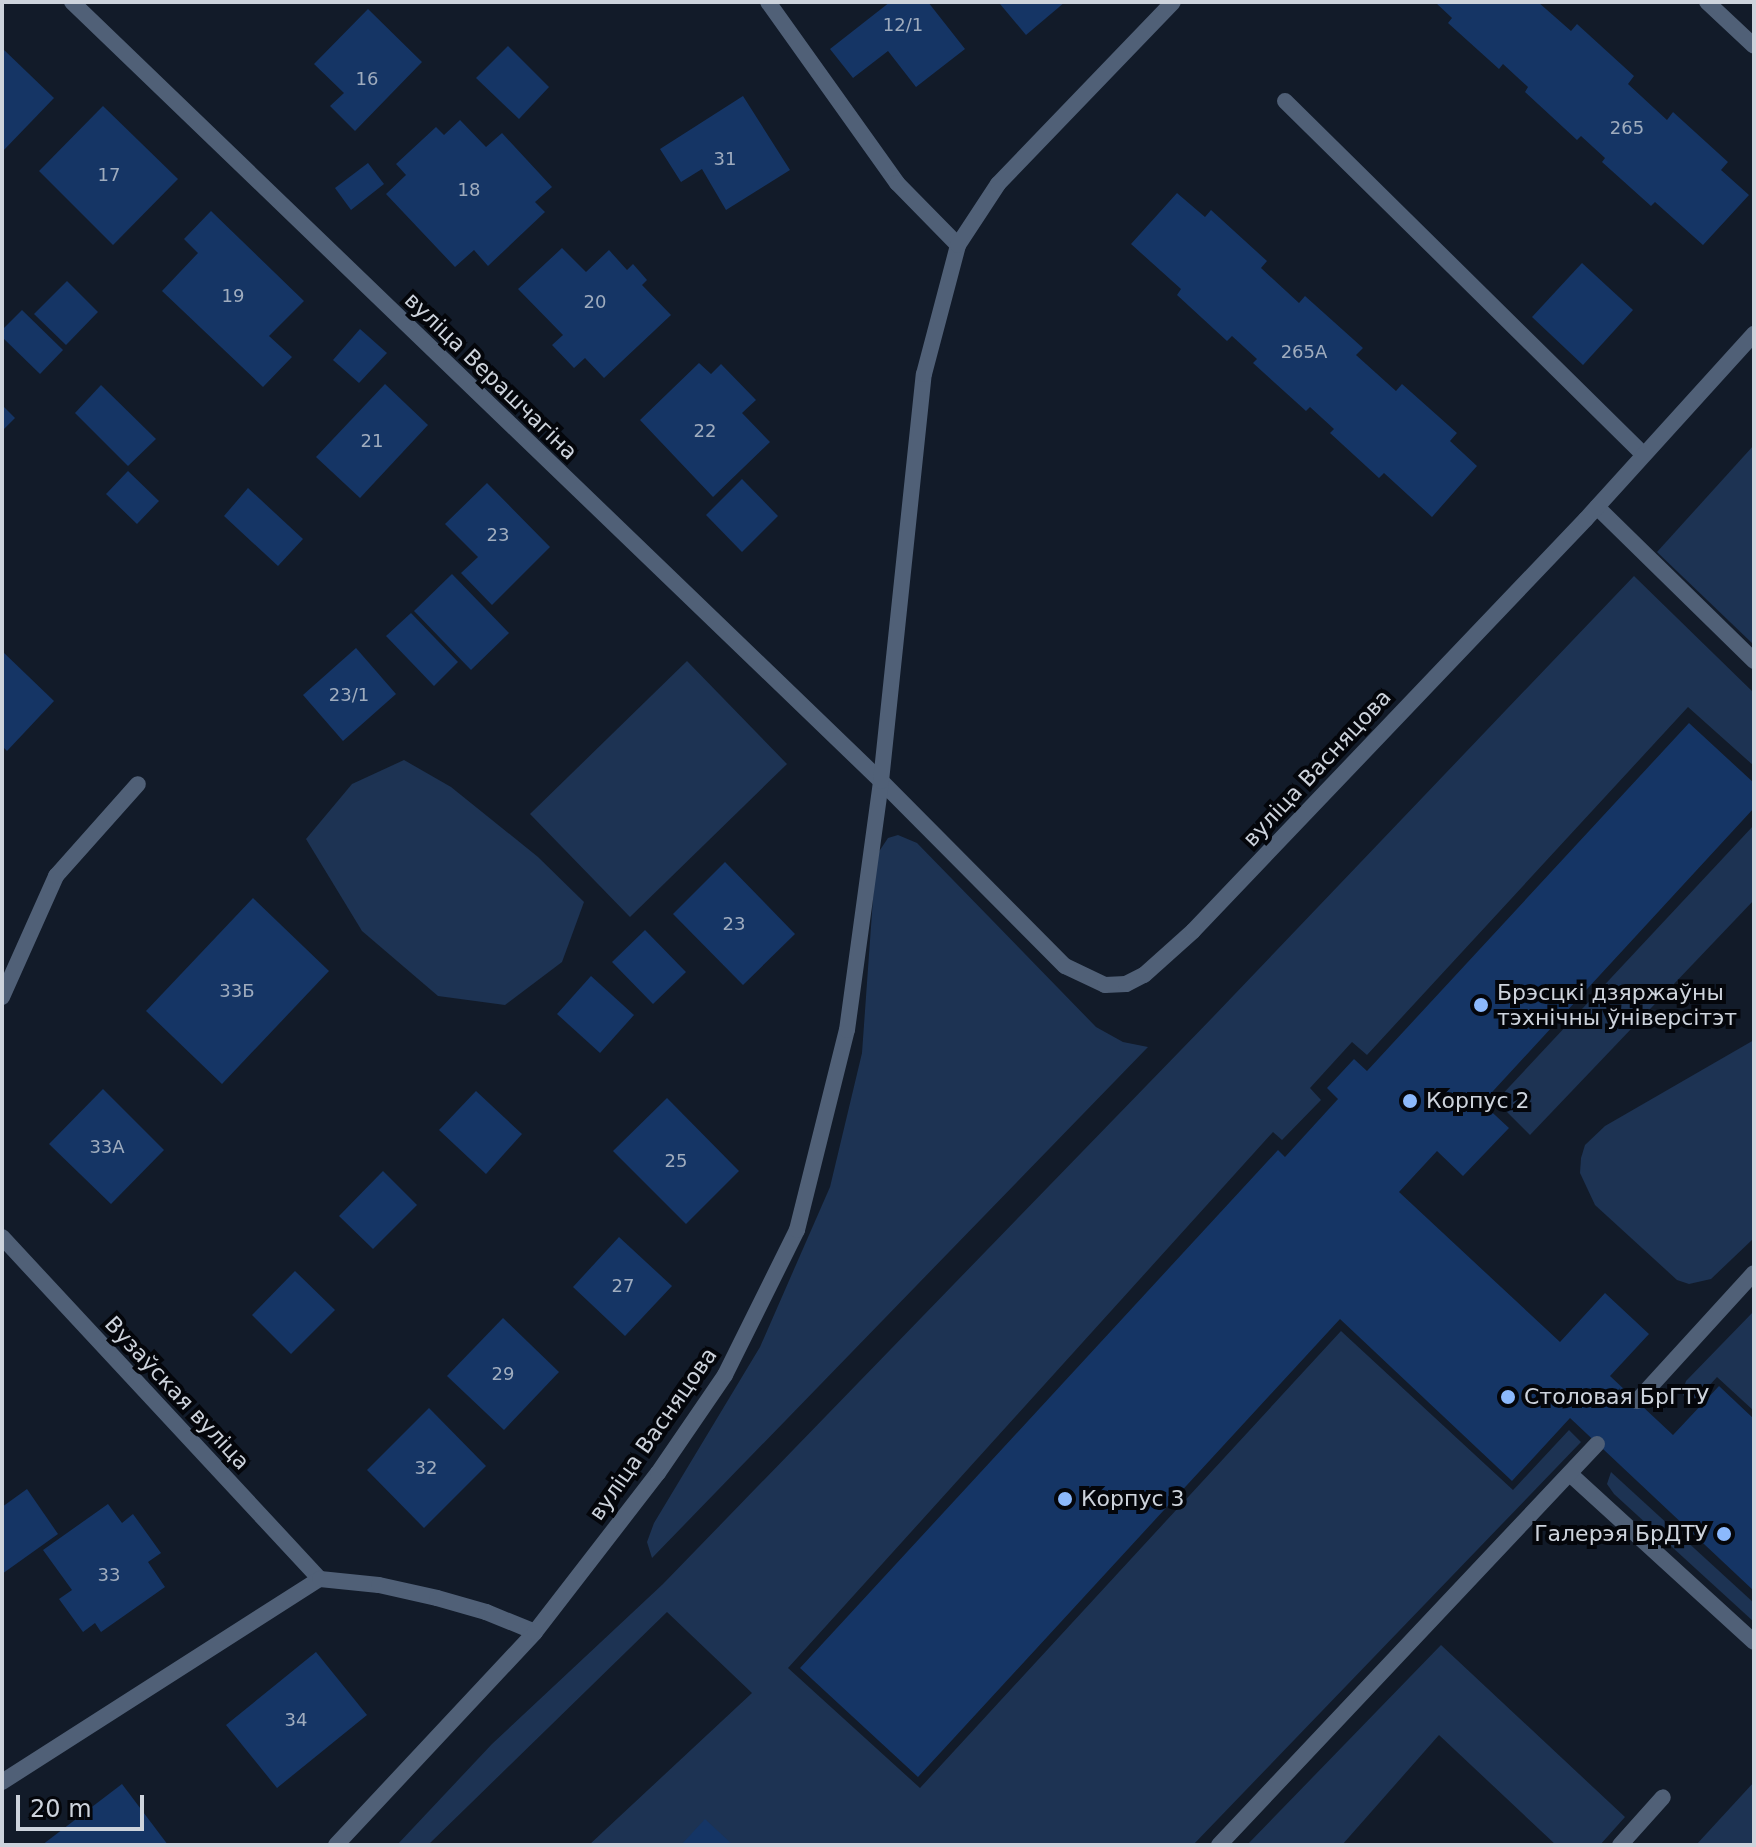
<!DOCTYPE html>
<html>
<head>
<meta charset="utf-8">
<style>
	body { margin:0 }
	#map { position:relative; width:1756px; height:1847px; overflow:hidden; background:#121b29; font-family:"DejaVu Sans",sans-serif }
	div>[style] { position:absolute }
	.green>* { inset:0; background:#1d3353 }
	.building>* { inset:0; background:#153565 }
	.service>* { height:16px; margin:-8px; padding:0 8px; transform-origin:8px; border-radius:8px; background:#506077 }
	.minor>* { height:16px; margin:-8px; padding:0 8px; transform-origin:8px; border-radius:8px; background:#506077 }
	.dots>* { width:22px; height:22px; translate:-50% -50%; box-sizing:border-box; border:4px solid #04060b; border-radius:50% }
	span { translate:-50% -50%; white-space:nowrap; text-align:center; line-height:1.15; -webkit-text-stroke:8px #04060b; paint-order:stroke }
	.number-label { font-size:18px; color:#9facbe }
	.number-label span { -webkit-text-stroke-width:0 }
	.street-label { font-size:22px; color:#cdd3dc }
	.poi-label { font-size:22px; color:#cdd3dc }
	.left { translate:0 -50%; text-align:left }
	.right { translate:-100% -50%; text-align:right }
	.frame { position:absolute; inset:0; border:4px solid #cdd3dc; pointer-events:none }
	.scale { position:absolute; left:16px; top:1795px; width:128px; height:36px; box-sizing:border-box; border:4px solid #cdd3dc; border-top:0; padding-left:10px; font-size:24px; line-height:28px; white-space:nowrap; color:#cdd3dc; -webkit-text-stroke:6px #04060b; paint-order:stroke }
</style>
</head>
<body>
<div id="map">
	<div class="green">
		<i style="clip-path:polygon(1754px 445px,1754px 645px,1657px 552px)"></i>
		<i style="clip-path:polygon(1634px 576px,1754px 693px,1754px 766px,1688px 707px,1367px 1055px,1352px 1042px,1310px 1088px,1321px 1100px,1282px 1140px,1273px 1132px,788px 1668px,920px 1788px,1341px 1331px,1513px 1490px,1569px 1430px,1581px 1442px,1193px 1845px,589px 1845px,752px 1693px,667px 1612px,428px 1845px,397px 1845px,492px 1744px,663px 1584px,1212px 1018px)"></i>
		<i style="clip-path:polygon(687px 661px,787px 764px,630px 917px,530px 814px)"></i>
		<i style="clip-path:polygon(404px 760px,451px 787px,538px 857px,584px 902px,562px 962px,505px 1005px,438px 996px,362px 931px,306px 839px,352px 784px)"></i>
		<i style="clip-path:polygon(1754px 825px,1754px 900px,1530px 1135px,1496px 1101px)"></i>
		<i style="clip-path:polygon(898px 835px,917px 843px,1096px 1027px,1123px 1042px,1148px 1047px,652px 1558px,647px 1542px,654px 1523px,760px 1347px,830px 1187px,862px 1053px,876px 856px,888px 838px)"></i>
		<i style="clip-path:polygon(1754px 1040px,1754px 1238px,1711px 1279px,1689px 1284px,1677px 1280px,1595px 1205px,1580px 1173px,1581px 1158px,1585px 1145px,1605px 1126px)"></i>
		<i style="clip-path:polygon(1754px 1311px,1754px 1411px,1717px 1377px,1690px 1407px,1682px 1393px,1686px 1381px)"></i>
		<i style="clip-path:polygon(1611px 1472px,1754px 1603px,1754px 1622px,1614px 1494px,1607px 1484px)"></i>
		<i style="clip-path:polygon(1441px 1645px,1625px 1817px,1600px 1845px,1556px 1845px,1439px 1735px,1342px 1845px,1247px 1845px)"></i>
		<i style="clip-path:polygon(1754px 1782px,1754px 1845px,1696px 1845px)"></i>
	</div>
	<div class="building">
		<i style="clip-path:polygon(890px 2px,928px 2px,965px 49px,916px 87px,888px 51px,853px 78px,830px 49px)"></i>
		<i style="clip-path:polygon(1003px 2px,1065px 2px,1026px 35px,1000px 4px)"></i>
		<i style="clip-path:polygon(1435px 2px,1538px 2px,1571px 31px,1577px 24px,1634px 76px,1628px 84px,1667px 120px,1673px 112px,1728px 162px,1721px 170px,1749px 195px,1703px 245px,1655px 202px,1651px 206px,1602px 162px,1605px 158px,1581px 136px,1577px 140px,1525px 92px,1528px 87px,1503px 64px,1499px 69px,1448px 23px,1452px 18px)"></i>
		<i style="clip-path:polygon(368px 9px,422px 62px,355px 131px,330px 106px,344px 93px,314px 64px)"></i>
		<i style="clip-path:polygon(508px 46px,549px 87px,519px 119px,476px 78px)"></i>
		<i style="clip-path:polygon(2px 48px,54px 98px,2px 152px)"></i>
		<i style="clip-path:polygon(743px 96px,790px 170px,726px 210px,702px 169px,681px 182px,660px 149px)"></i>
		<i style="clip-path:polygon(103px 106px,178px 179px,113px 245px,39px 171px)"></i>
		<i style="clip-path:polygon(460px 120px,486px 147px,502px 133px,552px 187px,535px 202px,545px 212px,488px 266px,474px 250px,455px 267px,386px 194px,406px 175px,396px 164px,436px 127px,444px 135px)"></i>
		<i style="clip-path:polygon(368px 163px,384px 184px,351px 210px,335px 188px)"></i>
		<i style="clip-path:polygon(1177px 193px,1205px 217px,1211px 210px,1267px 261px,1261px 268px,1299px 303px,1305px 296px,1363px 348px,1356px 355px,1396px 391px,1402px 384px,1457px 433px,1450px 441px,1477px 466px,1432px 517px,1384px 473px,1379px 478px,1330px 433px,1334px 429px,1310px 407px,1306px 411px,1253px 363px,1257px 359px,1232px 336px,1227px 341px,1177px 295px,1181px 289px,1131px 244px)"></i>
		<i style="clip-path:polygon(211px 211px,304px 301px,269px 336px,292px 357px,263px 387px,162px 291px,198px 253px,184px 239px)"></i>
		<i style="clip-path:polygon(562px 248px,586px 272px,609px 250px,627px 270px,633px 264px,647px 280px,642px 285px,671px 315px,604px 378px,585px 358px,574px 368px,552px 345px,563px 335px,518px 289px)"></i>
		<i style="clip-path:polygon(1582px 263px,1633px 310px,1583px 365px,1532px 317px)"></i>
		<i style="clip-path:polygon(67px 281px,98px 312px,66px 345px,34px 314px)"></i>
		<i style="clip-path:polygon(22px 310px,63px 350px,40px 374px,2px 337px,2px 330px)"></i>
		<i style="clip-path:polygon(360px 329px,387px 353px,359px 383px,333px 360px)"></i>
		<i style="clip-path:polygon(699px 363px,711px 374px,721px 364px,756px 400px,742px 413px,770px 442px,713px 497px,640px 420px)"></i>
		<i style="clip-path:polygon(385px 384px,428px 425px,360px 498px,316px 457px)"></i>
		<i style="clip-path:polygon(101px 385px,156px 439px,128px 466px,75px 413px)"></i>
		<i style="clip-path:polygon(2px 405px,15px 418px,2px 431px)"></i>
		<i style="clip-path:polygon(128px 471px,159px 501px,137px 524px,106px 494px)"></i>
		<i style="clip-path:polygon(742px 479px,778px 516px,742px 552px,706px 515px)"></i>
		<i style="clip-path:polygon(487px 483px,550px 547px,492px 605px,461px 573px,478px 557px,445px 524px)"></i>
		<i style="clip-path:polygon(248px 488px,303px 539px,278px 566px,224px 516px)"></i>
		<i style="clip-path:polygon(452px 574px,509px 633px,471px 670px,414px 611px)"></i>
		<i style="clip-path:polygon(411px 613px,458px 662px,434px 686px,386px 636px)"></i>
		<i style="clip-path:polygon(356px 648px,396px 694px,343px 741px,303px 695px)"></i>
		<i style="clip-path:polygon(2px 651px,54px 701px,7px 751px,2px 746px)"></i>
		<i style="clip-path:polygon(1689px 723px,1754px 783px,1754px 808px,1482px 1103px,1509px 1128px,1463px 1176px,1437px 1151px,1399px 1192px,1560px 1342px,1605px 1293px,1649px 1334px,1610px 1376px,1673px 1435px,1719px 1386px,1754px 1419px,1754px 1591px,1570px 1418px,1512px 1481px,1340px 1319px,918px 1777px,800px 1668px,1278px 1150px,1285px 1157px,1338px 1099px,1327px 1088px,1354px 1059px,1367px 1071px)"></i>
		<i style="clip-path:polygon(725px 862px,795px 934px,743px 985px,673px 914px)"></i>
		<i style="clip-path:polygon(253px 898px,329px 971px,222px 1084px,146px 1011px)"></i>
		<i style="clip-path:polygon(645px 930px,686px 972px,653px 1004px,612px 962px)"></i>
		<i style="clip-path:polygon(591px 976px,634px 1015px,600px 1053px,557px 1014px)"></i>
		<i style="clip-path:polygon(103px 1089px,164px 1150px,111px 1204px,49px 1144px)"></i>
		<i style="clip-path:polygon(476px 1091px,522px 1134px,486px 1174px,439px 1130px)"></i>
		<i style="clip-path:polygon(667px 1098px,739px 1171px,686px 1224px,613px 1151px)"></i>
		<i style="clip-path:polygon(383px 1171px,417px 1205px,373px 1249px,339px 1216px)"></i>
		<i style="clip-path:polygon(619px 1237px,672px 1286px,625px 1336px,573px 1287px)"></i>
		<i style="clip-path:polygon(295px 1271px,335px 1310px,291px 1354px,252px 1315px)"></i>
		<i style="clip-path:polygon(503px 1318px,559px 1372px,504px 1430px,447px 1376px)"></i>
		<i style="clip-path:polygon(429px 1408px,486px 1466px,424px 1528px,367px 1470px)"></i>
		<i style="clip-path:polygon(27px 1489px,58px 1534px,2px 1574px,2px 1507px)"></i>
		<i style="clip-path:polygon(108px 1504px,122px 1523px,133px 1514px,161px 1553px,148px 1562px,165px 1587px,101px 1632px,95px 1623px,83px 1632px,59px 1599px,72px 1590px,43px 1550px)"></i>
		<i style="clip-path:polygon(316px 1652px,367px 1715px,277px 1788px,226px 1725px)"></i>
		<i style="clip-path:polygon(122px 1784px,168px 1845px,42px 1845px)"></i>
		<i style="clip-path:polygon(705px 1819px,733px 1845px,681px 1845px)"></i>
	</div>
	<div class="service">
		<i style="left:1707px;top:2px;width:64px;rotate:43.1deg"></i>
		<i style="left:1285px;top:101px;width:503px;rotate:44.6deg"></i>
		<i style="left:1597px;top:507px;width:220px;rotate:44.4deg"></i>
		<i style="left:1637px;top:1401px;width:173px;rotate:-47.6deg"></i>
		<i style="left:1570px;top:1474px;width:249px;rotate:42.4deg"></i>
		<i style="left:1219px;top:1845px;width:551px;rotate:-46.69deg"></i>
		<i style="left:1620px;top:1845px;width:64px;rotate:-48.1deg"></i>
	</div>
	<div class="minor">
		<i style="left:72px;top:2px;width:1123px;rotate:43.92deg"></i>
		<i style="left:881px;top:781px;width:261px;rotate:45.2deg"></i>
		<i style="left:1065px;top:966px;width:44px;rotate:25.4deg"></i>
		<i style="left:1105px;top:985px;width:21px;rotate:-3deg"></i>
		<i style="left:1126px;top:984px;width:20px;rotate:-27deg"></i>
		<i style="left:1144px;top:975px;width:66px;rotate:-41.9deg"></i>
		<i style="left:1193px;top:931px;width:569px;rotate:-46.35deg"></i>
		<i style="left:1586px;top:519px;width:250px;rotate:-47.8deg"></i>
		<i style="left:768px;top:2px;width:222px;rotate:54.5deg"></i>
		<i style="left:897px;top:183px;width:87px;rotate:45.5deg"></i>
		<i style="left:2px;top:997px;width:133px;rotate:-65.9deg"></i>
		<i style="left:56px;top:876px;width:123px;rotate:-48.3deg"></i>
		<i style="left:2px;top:1237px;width:467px;rotate:47.1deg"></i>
		<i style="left:2px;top:1782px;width:377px;rotate:-32.6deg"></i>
		<i style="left:320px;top:1579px;width:59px;rotate:5.8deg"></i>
		<i style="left:379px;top:1585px;width:59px;rotate:12.6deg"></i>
		<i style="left:437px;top:1598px;width:51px;rotate:15.9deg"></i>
		<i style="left:486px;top:1612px;width:53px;rotate:22.2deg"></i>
		<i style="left:336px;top:1845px;width:291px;rotate:-46.9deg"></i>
		<i style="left:535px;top:1632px;width:201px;rotate:-52.3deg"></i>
		<i style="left:658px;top:1473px;width:119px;rotate:-55.6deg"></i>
		<i style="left:725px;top:1375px;width:162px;rotate:-63.6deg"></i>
		<i style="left:797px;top:1230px;width:206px;rotate:-76deg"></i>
		<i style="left:847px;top:1030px;width:251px;rotate:-82.2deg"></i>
		<i style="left:881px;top:781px;width:409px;rotate:-84deg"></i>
		<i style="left:924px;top:374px;width:133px;rotate:-75.2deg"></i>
		<i style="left:958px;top:245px;width:73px;rotate:-56.7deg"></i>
		<i style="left:998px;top:184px;width:252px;rotate:-46.1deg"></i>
	</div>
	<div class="dots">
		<i style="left:1481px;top:1005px;background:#8cb9fc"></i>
		<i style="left:1410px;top:1101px;background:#8cb9fc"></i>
		<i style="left:1508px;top:1397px;background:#8cb9fc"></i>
		<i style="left:1065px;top:1499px;background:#8cb9fc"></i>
		<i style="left:1724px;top:1534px;background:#8cb9fc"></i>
	</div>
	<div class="number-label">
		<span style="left:903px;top:25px">12/1</span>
		<span style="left:367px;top:79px">16</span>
		<span style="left:1627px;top:128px">265</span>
		<span style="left:725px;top:159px">31</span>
		<span style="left:109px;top:175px">17</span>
		<span style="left:469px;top:190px">18</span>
		<span style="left:233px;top:296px">19</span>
		<span style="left:595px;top:302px">20</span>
		<span style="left:1304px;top:352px">265А</span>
		<span style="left:705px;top:431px">22</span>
		<span style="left:372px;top:441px">21</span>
		<span style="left:498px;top:535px">23</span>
		<span style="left:349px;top:695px">23/1</span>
		<span style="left:734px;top:924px">23</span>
		<span style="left:237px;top:991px">33Б</span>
		<span style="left:107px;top:1147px">33А</span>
		<span style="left:676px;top:1161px">25</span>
		<span style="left:623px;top:1286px">27</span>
		<span style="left:503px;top:1374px">29</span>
		<span style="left:426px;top:1468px">32</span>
		<span style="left:109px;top:1575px">33</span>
		<span style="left:296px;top:1720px">34</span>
	</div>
	<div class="street-label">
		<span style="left:491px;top:376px;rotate:44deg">вуліца Верашчагіна</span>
		<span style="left:1317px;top:768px;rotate:-47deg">вуліца Васняцова</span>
		<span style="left:177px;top:1393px;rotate:47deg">Вузаўская вуліца</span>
		<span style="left:653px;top:1434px;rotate:-55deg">вуліца Васняцова</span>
	</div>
	<div class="poi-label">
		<span class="left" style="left:1497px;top:1005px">Брэсцкі дзяржаўны<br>тэхнічны ўніверсітэт</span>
		<span class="left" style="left:1426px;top:1101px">Корпус 2</span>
		<span class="left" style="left:1524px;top:1397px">Столовая БрГТУ</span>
		<span class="left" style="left:1081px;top:1499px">Корпус 3</span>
		<span class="right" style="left:1708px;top:1534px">Галерэя БрДТУ</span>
	</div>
	<div class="frame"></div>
	<div class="scale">20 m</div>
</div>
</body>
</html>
